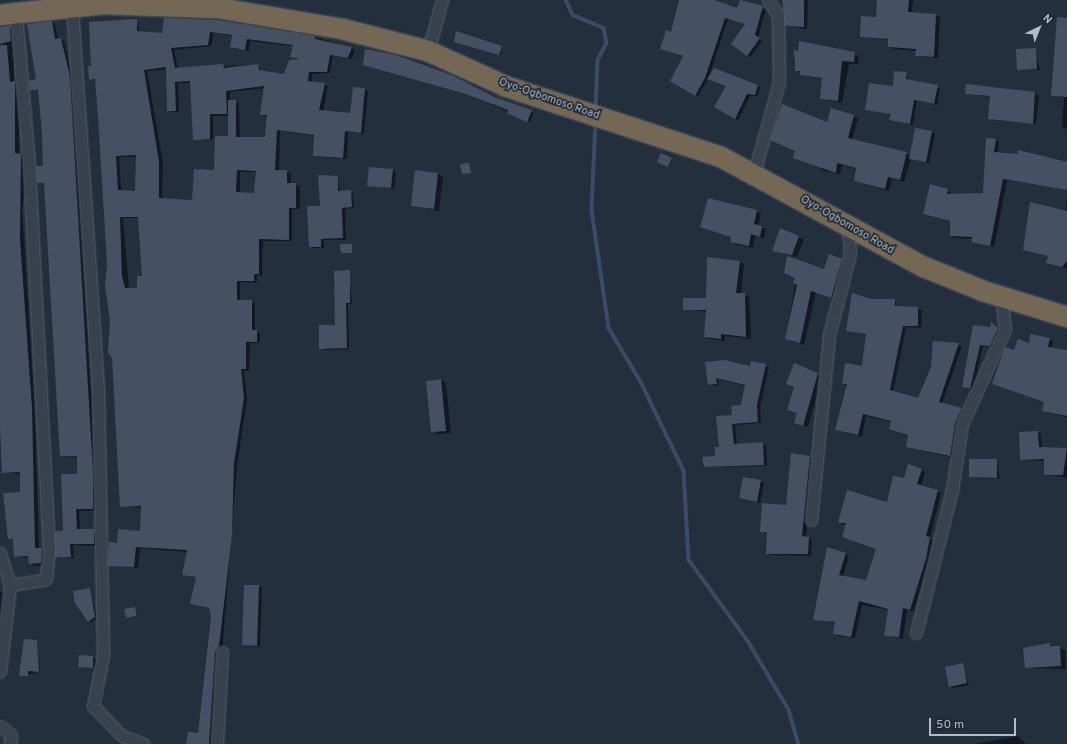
<!DOCTYPE html>
<html>
<head>
<meta charset="utf-8">
<style>
	body { margin:0 }
	#map { position:relative; width:1067px; height:744px; overflow:hidden; background:#242f3e; font-family:Overpass,sans-serif }
	div>[style] { position:absolute }
	.shadow>* { inset:0; background:#0007 }
	.stream>* { height:3.5px; margin:-1.75px; padding:0 1.75px; transform-origin:1.75px; border-radius:1.75px; background:#394c67 }
	.building>* { inset:0; background:#455162 }
	.roads { filter:drop-shadow(0 0 1px #565f6c) drop-shadow(0 0 1px #565f6c) }
	.street>* { height:11px; margin:-5.5px; padding:0 5.5px; transform-origin:5.5px; border-radius:5.5px; background:#38414e }
	.highway>* { height:20px; margin:-10px; padding:0 10px; transform-origin:10px; border-radius:10px; background:#746855 }
	span { translate:-50% -50%; white-space:nowrap; text-align:center; line-height:1.15; -webkit-text-stroke:3.5px #1d2633; paint-order:stroke }
	.street-label { font-size:11px; color:#b4bcc9 }
	.north { position:absolute; left:1019px; top:8px; width:40px; height:40px; -webkit-text-stroke:3px #1d2633; paint-order:stroke; rotate:43deg; font-size:11px; font-weight:700; line-height:16px; text-align:center; color:#b4bcc9 }
	.north::after { content:''; display:block; margin:auto; width:14px; height:18px; background:#b4bcc9; clip-path:polygon(50% 0,100% 100%,50% 72%,0 100%) }
	.scale { position:absolute; left:929px; top:718px; width:87px; height:18px; box-sizing:border-box; border:2px solid #b4bcc9; border-top:0; padding-left:5px; font-size:12px; line-height:14px; white-space:nowrap; color:#b4bcc9; -webkit-text-stroke:3px #1d2633; paint-order:stroke }
</style>
</head>
<body>
<div id="map">
	<div class="shadow">
		<i style="clip-path:polygon(680px 0,708px 0,738px 9px,766px 9px,758px 38px,762px 41px,751px 57px,732px 44px,746px 24px,728px 19px,709px 77px,715px 69px,760px 87px,758px 96px,750px 96px,738px 120px,715px 107px,727px 86px,708px 79px,698px 96px,671px 81px,684px 57px,661px 49px,672px 33px)"></i>
		<i style="clip-path:polygon(785px 0,808px 0,807px 29px,786px 26px)"></i>
		<i style="clip-path:polygon(878px 0,913px 0,912px 13px,940px 17px,938px 58px,920px 57px,916px 51px,893px 49px,889px 47px,889px 40px,861px 37px,877px 18px)"></i>
		<i style="clip-path:polygon(evenodd,165px 19px,315px 37px,351px 48px,355px 50px,352px 59px,333px 56px,330px 73px,312px 74px,312px 83px,328px 86px,323px 112px,351px 114px,365px 89px,368px 91px,364px 134px,348px 132px,347px 159px,317px 157px,314px 155px,315px 136px,280px 131px,279px 171px,291px 173px,291px 184px,300px 186px,300px 209px,292px 209px,292px 241px,263px 241px,262px 276px,257px 275px,257px 283px,240px 282px,240px 301px,255px 303px,255px 331px,260px 333px,260px 343px,250px 343px,249px 371px,244px 371px,247px 400px,237px 466px,215px 744px,187px 744px,199px 734px,212px 617px,210px 609px,191px 604px,197px 578px,183px 574px,188px 552px,140px 548px,138px 568px,109px 565px,118px 544px,141px 532px,142px 508px,121px 506px,96px 81px,90px 79px,92px 67px,136px 20px,140px 32px,163px 34px,165px 19px,214px 33px,232px 36px,231px 46px,249px 51px,250px 41px,294px 46px,291px 57px,297px 60px,284px 75px,262px 72px,258px 65px,178px 68px,174px 50px,211px 46px,214px 33px,165px 19px,167px 69px,168px 110px,172px 112px,179px 112px,178px 83px,191px 83px,194px 139px,213px 140px,213px 116px,229px 116px,229px 137px,215px 171px,193px 201px,162px 199px,163px 163px,147px 71px,167px 69px,165px 19px,265px 88px,261px 115px,268px 117px,266px 138px,240px 138px,239px 103px,230px 101px,230px 92px,265px 88px,165px 19px,119px 157px,137px 157px,136px 192px,121px 191px,119px 157px,165px 19px,240px 172px,257px 172px,255px 194px,240px 193px,240px 172px,165px 19px,123px 218px,139px 218px,143px 277px,138px 289px,129px 289px,123px 218px)"></i>
		<i style="clip-path:polygon(1067px 19px,1067px 129px,1062px 127px,1064px 98px,1052px 95px)"></i>
		<i style="clip-path:polygon(52px 22px,55px 24px,58px 39px,64px 41px,73px 80px,96px 476px,97px 511px,79px 511px,80px 530px,97px 533px,97px 546px,73px 545px,74px 558px,56px 556px,78px 475px,78px 457px,61px 456px,45px 184px,38px 182px,44px 167px,43px 132px,39px 91px,31px 89px,37px 80px)"></i>
		<i style="clip-path:polygon(10px 27px,14px 29px,14px 82px,19px 85px,19px 154px,25px 157px,26px 187px,22px 208px,35px 411px,39px 549px,46px 551px,44px 565px,33px 566px,29px 558px,15px 556px,14px 540px,8px 538px,22px 493px,21px 474px,3px 472px,0 414px,0 29px)"></i>
		<i style="clip-path:polygon(457px 32px,502px 47px,500px 55px,456px 42px)"></i>
		<i style="clip-path:polygon(800px 42px,859px 56px,858px 64px,849px 64px,842px 103px,821px 99px,823px 79px,801px 75px,793px 63px)"></i>
		<i style="clip-path:polygon(1035px 49px,1040px 70px,1018px 69px)"></i>
		<i style="clip-path:polygon(906px 73px,909px 81px,940px 88px,937px 105px,917px 101px,913px 125px,894px 121px,891px 114px,866px 109px)"></i>
		<i style="clip-path:polygon(1035px 93px,1039px 95px,1036px 124px,992px 120px,991px 97px,966px 94px)"></i>
		<i style="clip-path:polygon(469px 94px,494px 98px,534px 113px,530px 122px)"></i>
		<i style="clip-path:polygon(832px 109px,858px 118px,852px 140px,910px 155px,916px 129px,932px 132px,935px 134px,929px 163px,911px 159px,904px 182px,892px 179px,889px 191px,855px 181px,857px 169px,842px 165px,840px 174px,824px 171px,820px 169px)"></i>
		<i style="clip-path:polygon(996px 140px,999px 142px,998px 153px,1019px 156px,1019px 151px,1067px 163px,1067px 190px,1007px 180px,994px 247px,976px 243px,972px 239px,955px 238px,951px 235px,951px 222px,924px 214px,948px 190px,951px 195px,984px 194px)"></i>
		<i style="clip-path:polygon(661px 154px,672px 159px,669px 167px,658px 162px)"></i>
		<i style="clip-path:polygon(393px 170px,396px 172px,394px 189px,368px 185px)"></i>
		<i style="clip-path:polygon(438px 174px,443px 177px,439px 211px,412px 205px)"></i>
		<i style="clip-path:polygon(338px 177px,340px 192px,353px 193px,354px 208px,345px 209px,346px 240px,324px 240px,324px 248px,313px 248px,310px 246px,321px 207px)"></i>
		<i style="clip-path:polygon(709px 200px,761px 213px,758px 226px,766px 229px,764px 238px,755px 236px,753px 248px,735px 244px,732px 237px,701px 226px)"></i>
		<i style="clip-path:polygon(1067px 200px,1067px 269px,1047px 262px,1049px 256px,1025px 250px,1065px 212px)"></i>
		<i style="clip-path:polygon(781px 230px,804px 239px,797px 257px,773px 250px)"></i>
		<i style="clip-path:polygon(841px 260px,846px 262px,836px 300px,816px 292px,804px 345px,786px 339px,796px 278px,825px 270px)"></i>
		<i style="clip-path:polygon(740px 262px,744px 264px,741px 294px,749px 297px,751px 339px,725px 336px,725px 341px,710px 339px,705px 337px,707px 312px,684px 309px,707px 300px)"></i>
		<i style="clip-path:polygon(349px 271px,352px 304px,348px 304px,349px 349px,323px 350px,336px 326px)"></i>
		<i style="clip-path:polygon(871px 300px,895px 300px,898px 307px,922px 310px,921px 328px,906px 327px,893px 392px,918px 400px,932px 367px,934px 342px,962px 346px,942px 404px,965px 411px,954px 458px,911px 448px,907px 446px,909px 436px,890px 428px,892px 422px,866px 416px,862px 437px,836px 430px,847px 386px,843px 383px,863px 367px,867px 335px,847px 330px)"></i>
		<i style="clip-path:polygon(992px 324px,1000px 330px,993px 347px,983px 346px,973px 390px,966px 389px,963px 387px,974px 326px,991px 328px)"></i>
		<i style="clip-path:polygon(1049px 339px,1053px 341px,1051px 349px,1067px 351px,1067px 417px,1044px 411px,1045px 402px,993px 384px,1014px 351px)"></i>
		<i style="clip-path:polygon(706px 363px,769px 367px,760px 407px,761px 423px,735px 425px,737px 444px,766px 445px,767px 466px,705px 467px,716px 456px,733px 416px,742px 406px,746px 386px,718px 379px,719px 386px,709px 385px)"></i>
		<i style="clip-path:polygon(795px 365px,822px 376px,808px 427px,799px 425px,798px 413px,788px 409px,795px 387px)"></i>
		<i style="clip-path:polygon(441px 380px,446px 383px,451px 433px,437px 434px,432px 431px)"></i>
		<i style="clip-path:polygon(1038px 432px,1041px 434px,1042px 448px,1067px 449px,1067px 478px,1045px 474px,1045px 461px,1021px 460px)"></i>
		<i style="clip-path:polygon(810px 457px,813px 459px,806px 537px,812px 540px,811px 556px,771px 555px,767px 553px,768px 533px,761px 531px,787px 506px)"></i>
		<i style="clip-path:polygon(997px 460px,1000px 479px,970px 477px)"></i>
		<i style="clip-path:polygon(921px 470px,925px 472px,921px 486px,941px 493px,930px 538px,933px 540px,929px 561px,914px 611px,907px 610px,903px 639px,885px 635px,889px 610px,862px 605px,855px 638px,838px 636px,834px 634px,835px 623px,814px 619px,845px 553px,849px 556px,843px 576px,867px 581px,877px 549px,843px 537px,846px 525px,839px 523px,888px 503px,905px 480px)"></i>
		<i style="clip-path:polygon(760px 481px,764px 483px,760px 503px,740px 498px)"></i>
		<i style="clip-path:polygon(259px 586px,262px 588px,260px 647px,246px 646px,243px 644px)"></i>
		<i style="clip-path:polygon(90px 589px,97px 618px,91px 622px,88px 621px)"></i>
		<i style="clip-path:polygon(0 591px,5px 593px,0 637px)"></i>
		<i style="clip-path:polygon(135px 608px,138px 616px,127px 618px)"></i>
		<i style="clip-path:polygon(37px 641px,40px 672px,21px 676px)"></i>
		<i style="clip-path:polygon(1049px 644px,1065px 650px,1066px 669px,1026px 668px)"></i>
		<i style="clip-path:polygon(80px 656px,96px 659px,96px 669px,79px 666px)"></i>
		<i style="clip-path:polygon(962px 664px,969px 685px,953px 688px,950px 686px)"></i>
		<i style="clip-path:polygon(1018px 736px,1026px 744px,975px 744px)"></i>
	</div>
	<div class="stream">
		<i style="left:566px;top:0;width:17px;rotate:65deg"></i>
		<i style="left:573px;top:15px;width:34px;rotate:23deg"></i>
		<i style="left:604px;top:28px;width:15px;rotate:79deg"></i>
		<i style="left:607px;top:43px;width:20px;rotate:117deg"></i>
		<i style="left:598px;top:61px;width:48px;rotate:92.4deg"></i>
		<i style="left:596px;top:121px;width:89px;rotate:92.6deg"></i>
		<i style="left:592px;top:210px;width:119px;rotate:81.8deg"></i>
		<i style="left:609px;top:328px;width:63px;rotate:59.3deg"></i>
		<i style="left:641px;top:382px;width:99px;rotate:64.2deg"></i>
		<i style="left:684px;top:471px;width:89px;rotate:86.8deg"></i>
		<i style="left:689px;top:560px;width:100px;rotate:53.9deg"></i>
		<i style="left:748px;top:641px;width:80px;rotate:59.3deg"></i>
		<i style="left:789px;top:710px;width:35px;rotate:74deg"></i>
	</div>
	<div class="building">
		<i style="clip-path:polygon(679px 0,714px 0,737px 8px,740px 0,763px 6px,755px 35px,760px 38px,747px 56px,731px 44px,745px 24px,725px 18px,705px 78px,695px 96px,670px 81px,683px 56px,660px 49px,666px 30px,671px 32px)"></i>
		<i style="clip-path:polygon(782px 0,804px 0,804px 27px,785px 26px)"></i>
		<i style="clip-path:polygon(877px 0,909px 0,908px 12px,936px 14px,934px 57px,915px 56px,916px 49px,888px 47px,888px 39px,860px 37px,861px 16px,876px 17px)"></i>
		<i style="clip-path:polygon(1057px 17px,1067px 18px,1067px 97px,1051px 96px)"></i>
		<i style="clip-path:polygon(evenodd,164px 18px,218px 20px,315px 36px,315px 39px,352px 47px,348px 58px,330px 55px,327px 72px,309px 72px,308px 81px,325px 83px,319px 110px,350px 113px,353px 87px,365px 88px,361px 133px,345px 131px,343px 158px,313px 156px,314px 135px,277px 130px,275px 170px,287px 170px,287px 183px,296px 183px,296px 208px,289px 208px,289px 240px,259px 239px,259px 274px,254px 274px,254px 281px,237px 281px,237px 300px,252px 300px,252px 330px,257px 330px,257px 342px,246px 342px,246px 369px,241px 369px,244px 398px,234px 464px,232px 535px,219px 646px,215px 652px,209px 744px,186px 744px,188px 732px,198px 733px,211px 617px,209px 608px,190px 604px,196px 577px,182px 575px,187px 550px,136px 547px,134px 567px,108px 566px,109px 542px,117px 543px,118px 529px,140px 531px,141px 506px,120px 507px,112px 358px,108px 352px,110px 320px,105px 286px,107px 266px,98px 118px,95px 79px,89px 80px,88px 66px,91px 66px,89px 22px,137px 19px,137px 31px,162px 33px,164px 18px,210px 32px,232px 35px,230px 47px,245px 50px,247px 39px,293px 45px,290px 57px,299px 59px,289px 60px,284px 74px,259px 70px,258px 64px,224px 68px,223px 64px,175px 68px,171px 48px,208px 45px,210px 32px,164px 18px,166px 67px,167px 111px,176px 111px,175px 82px,190px 81px,193px 140px,210px 139px,210px 114px,227px 114px,226px 91px,264px 86px,260px 115px,267px 115px,265px 137px,236px 137px,236px 100px,228px 100px,228px 136px,215px 136px,214px 170px,194px 169px,192px 200px,159px 198px,159px 161px,144px 70px,166px 67px,164px 18px,136px 155px,135px 191px,118px 190px,116px 156px,136px 155px,164px 18px,237px 170px,256px 171px,254px 193px,236px 192px,237px 170px,164px 18px,120px 217px,138px 217px,142px 276px,137px 276px,137px 288px,125px 288px,122px 276px,120px 217px)"></i>
		<i style="clip-path:polygon(52px 21px,55px 39px,61px 38px,70px 77px,93px 473px,93px 509px,76px 509px,77px 529px,94px 529px,94px 544px,70px 544px,71px 557px,55px 557px,55px 531px,63px 531px,61px 474px,77px 474px,77px 456px,60px 456px,44px 183px,37px 183px,36px 166px,43px 166px,42px 132px,38px 90px,30px 90px,29px 81px,36px 79px,27px 24px)"></i>
		<i style="clip-path:polygon(10px 26px,11px 41px,0 44px,0 27px)"></i>
		<i style="clip-path:polygon(456px 31px,502px 46px,499px 55px,454px 42px)"></i>
		<i style="clip-path:polygon(799px 41px,855px 52px,854px 62px,842px 61px,838px 101px,820px 99px,822px 78px,800px 75px,800px 71px,795px 71px,794px 50px,798px 51px)"></i>
		<i style="clip-path:polygon(0 45px,7px 45px,10px 82px,15px 81px,15px 153px,21px 154px,20px 239px,32px 408px,35px 548px,42px 548px,41px 563px,29px 564px,28px 556px,14px 557px,13px 539px,8px 539px,3px 493px,20px 492px,20px 472px,2px 473px,0 427px)"></i>
		<i style="clip-path:polygon(1036px 48px,1037px 69px,1017px 70px,1016px 49px)"></i>
		<i style="clip-path:polygon(365px 49px,396px 55px,454px 76px,494px 97px,532px 110px,527px 122px,507px 113px,508px 110px,466px 94px,363px 65px)"></i>
		<i style="clip-path:polygon(714px 68px,758px 85px,755px 95px,747px 94px,735px 119px,714px 107px,726px 86px,707px 79px)"></i>
		<i style="clip-path:polygon(894px 71px,907px 72px,906px 79px,938px 85px,934px 104px,914px 100px,910px 124px,889px 120px,891px 114px,865px 110px,869px 83px,893px 86px)"></i>
		<i style="clip-path:polygon(966px 84px,1035px 92px,1033px 124px,988px 119px,990px 96px,965px 94px)"></i>
		<i style="clip-path:polygon(782px 104px,827px 122px,831px 108px,854px 115px,848px 138px,907px 152px,900px 180px,888px 177px,885px 189px,854px 181px,856px 168px,837px 163px,836px 173px,793px 158px,795px 151px,770px 140px)"></i>
		<i style="clip-path:polygon(915px 128px,932px 131px,926px 162px,909px 159px)"></i>
		<i style="clip-path:polygon(986px 138px,996px 139px,994px 152px,1018px 154px,1018px 150px,1067px 162px,1067px 190px,1003px 179px,990px 246px,971px 242px,972px 237px,950px 236px,950px 221px,923px 214px,930px 184px,948px 189px,947px 194px,983px 193px)"></i>
		<i style="clip-path:polygon(661px 153px,672px 158px,668px 167px,657px 162px)"></i>
		<i style="clip-path:polygon(469px 163px,471px 173px,462px 174px,460px 164px)"></i>
		<i style="clip-path:polygon(369px 167px,393px 169px,391px 188px,367px 186px)"></i>
		<i style="clip-path:polygon(415px 170px,438px 173px,434px 209px,411px 206px)"></i>
		<i style="clip-path:polygon(318px 175px,338px 176px,338px 191px,351px 190px,352px 207px,342px 208px,343px 238px,321px 239px,321px 247px,309px 247px,307px 206px,320px 206px)"></i>
		<i style="clip-path:polygon(708px 198px,757px 210px,754px 224px,762px 226px,760px 237px,751px 234px,749px 246px,730px 242px,731px 237px,700px 227px)"></i>
		<i style="clip-path:polygon(1030px 202px,1067px 211px,1067px 261px,1062px 267px,1046px 263px,1048px 256px,1023px 250px)"></i>
		<i style="clip-path:polygon(780px 228px,799px 236px,792px 255px,772px 251px)"></i>
		<i style="clip-path:polygon(340px 244px,352px 244px,352px 253px,341px 253px)"></i>
		<i style="clip-path:polygon(829px 254px,842px 259px,831px 298px,811px 291px,800px 343px,785px 339px,797px 285px,793px 283px,795px 278px,784px 273px,787px 256px,824px 269px)"></i>
		<i style="clip-path:polygon(707px 257px,740px 261px,736px 293px,745px 293px,746px 337px,721px 334px,721px 339px,704px 337px,706px 310px,683px 310px,683px 298px,706px 298px)"></i>
		<i style="clip-path:polygon(350px 270px,350px 303px,346px 303px,347px 348px,319px 349px,319px 325px,335px 325px,334px 271px)"></i>
		<i style="clip-path:polygon(852px 293px,871px 299px,895px 299px,895px 306px,918px 307px,918px 326px,903px 326px,890px 390px,918px 398px,931px 367px,933px 341px,959px 343px,939px 402px,962px 408px,955px 423px,950px 456px,906px 447px,908px 435px,889px 429px,891px 421px,863px 414px,858px 435px,835px 430px,847px 384px,842px 384px,845px 363px,862px 366px,866px 334px,846px 331px)"></i>
		<i style="clip-path:polygon(991px 322px,998px 328px,990px 346px,980px 345px,970px 389px,962px 387px,973px 325px,990px 327px)"></i>
		<i style="clip-path:polygon(1030px 334px,1050px 338px,1048px 347px,1067px 350px,1067px 416px,1042px 411px,1044px 402px,992px 384px,1005px 347px,1014px 350px,1018px 339px,1029px 343px)"></i>
		<i style="clip-path:polygon(724px 360px,750px 366px,751px 361px,766px 364px,757px 405px,758px 422px,732px 424px,734px 444px,763px 442px,764px 465px,704px 467px,702px 457px,715px 456px,715px 447px,719px 447px,716px 416px,732px 415px,731px 406px,741px 405px,745px 385px,716px 378px,717px 384px,708px 385px,705px 362px)"></i>
		<i style="clip-path:polygon(794px 363px,818px 373px,803px 426px,794px 423px,797px 413px,787px 410px,794px 387px,786px 384px)"></i>
		<i style="clip-path:polygon(441px 379px,446px 431px,431px 432px,426px 381px)"></i>
		<i style="clip-path:polygon(1038px 431px,1039px 447px,1067px 448px,1063px 475px,1044px 475px,1044px 459px,1020px 460px,1019px 432px)"></i>
		<i style="clip-path:polygon(791px 453px,810px 456px,802px 536px,809px 537px,808px 554px,766px 554px,767px 532px,760px 532px,762px 503px,786px 505px)"></i>
		<i style="clip-path:polygon(969px 459px,997px 459px,997px 478px,969px 477px)"></i>
		<i style="clip-path:polygon(908px 464px,922px 469px,917px 484px,938px 490px,926px 536px,930px 537px,926px 559px,910px 610px,903px 608px,899px 637px,884px 636px,888px 609px,859px 601px,851px 637px,833px 634px,835px 622px,813px 620px,827px 547px,846px 553px,839px 575px,866px 580px,876px 549px,842px 537px,846px 523px,838px 523px,847px 490px,887px 502px,893px 476px,904px 478px)"></i>
		<i style="clip-path:polygon(743px 477px,761px 480px,757px 502px,739px 498px)"></i>
		<i style="clip-path:polygon(244px 585px,259px 585px,257px 646px,242px 645px)"></i>
		<i style="clip-path:polygon(90px 588px,95px 617px,88px 622px,75px 603px,73px 591px)"></i>
		<i style="clip-path:polygon(135px 607px,137px 616px,126px 618px,124px 609px)"></i>
		<i style="clip-path:polygon(24px 639px,37px 640px,39px 672px,28px 671px,28px 676px,19px 676px)"></i>
		<i style="clip-path:polygon(1050px 643px,1050px 646px,1060px 646px,1061px 666px,1025px 668px,1023px 648px)"></i>
		<i style="clip-path:polygon(79px 655px,93px 656px,93px 668px,78px 667px)"></i>
		<i style="clip-path:polygon(963px 663px,967px 683px,949px 687px,945px 667px)"></i>
	</div>
	<div class="roads">
		<div class="street">
			<i style="left:72px;top:7px;width:382px;rotate:86.1deg"></i>
			<i style="left:98px;top:388px;width:268px;rotate:88.9deg"></i>
			<i style="left:103px;top:656px;width:51px;rotate:101.3deg"></i>
			<i style="left:93px;top:706px;width:42px;rotate:46deg"></i>
			<i style="left:122px;top:736px;width:23px;rotate:20deg"></i>
			<i style="left:428px;top:51px;width:53px;rotate:-74.6deg"></i>
			<i style="left:754px;top:173px;width:94px;rotate:-74.6deg"></i>
			<i style="left:779px;top:82px;width:67px;rotate:-90.9deg"></i>
			<i style="left:778px;top:15px;width:18px;rotate:-124deg"></i>
			<i style="left:811px;top:520px;width:186px;rotate:-84.4deg"></i>
			<i style="left:829px;top:335px;width:84px;rotate:-75.5deg"></i>
			<i style="left:850px;top:254px;width:28px;rotate:-94deg"></i>
			<i style="left:0;top:553px;width:34px;rotate:73deg"></i>
			<i style="left:10px;top:585px;width:87px;rotate:96.6deg"></i>
			<i style="left:10px;top:585px;width:36px;rotate:-9deg"></i>
			<i style="left:46px;top:579px;width:30px;rotate:-84deg"></i>
			<i style="left:49px;top:549px;width:396px;rotate:-93deg"></i>
			<i style="left:28px;top:154px;width:142px;rotate:-94.9deg"></i>
			<i style="left:916px;top:633px;width:147px;rotate:-75.9deg"></i>
			<i style="left:952px;top:490px;width:67px;rotate:-81.4deg"></i>
			<i style="left:962px;top:424px;width:104px;rotate:-65.6deg"></i>
			<i style="left:1005px;top:329px;width:31px;rotate:-97deg"></i>
			<i style="left:0;top:726px;width:14px;rotate:39deg"></i>
			<i style="left:11px;top:735px;width:9px;rotate:96deg"></i>
			<i style="left:217px;top:744px;width:92px;rotate:-86.9deg"></i>
		</div>
		<div class="highway">
			<i style="left:0;top:15px;width:104px;rotate:-6.1deg"></i>
			<i style="left:103px;top:4px;width:115px;rotate:2deg"></i>
			<i style="left:218px;top:8px;width:126px;rotate:9.6deg"></i>
			<i style="left:342px;top:29px;width:89px;rotate:14.3deg"></i>
			<i style="left:428px;top:51px;width:85px;rotate:24.4deg"></i>
			<i style="left:505px;top:86px;width:227px;rotate:18.2deg"></i>
			<i style="left:721px;top:157px;width:231px;rotate:28.5deg"></i>
			<i style="left:924px;top:267px;width:64px;rotate:22.1deg"></i>
			<i style="left:983px;top:291px;width:88px;rotate:17.2deg"></i>
		</div>
	</div>
	<div class="street-label">
		<span style="left:549px;top:99px;rotate:19deg">Oyo-Ogbomoso Road</span>
		<span style="left:847px;top:225px;rotate:30deg">Oyo-Ogbomoso Road</span>
	</div>
	<div class="north">N</div>
	<div class="scale">50 m</div>
</div>
</body>
</html>
